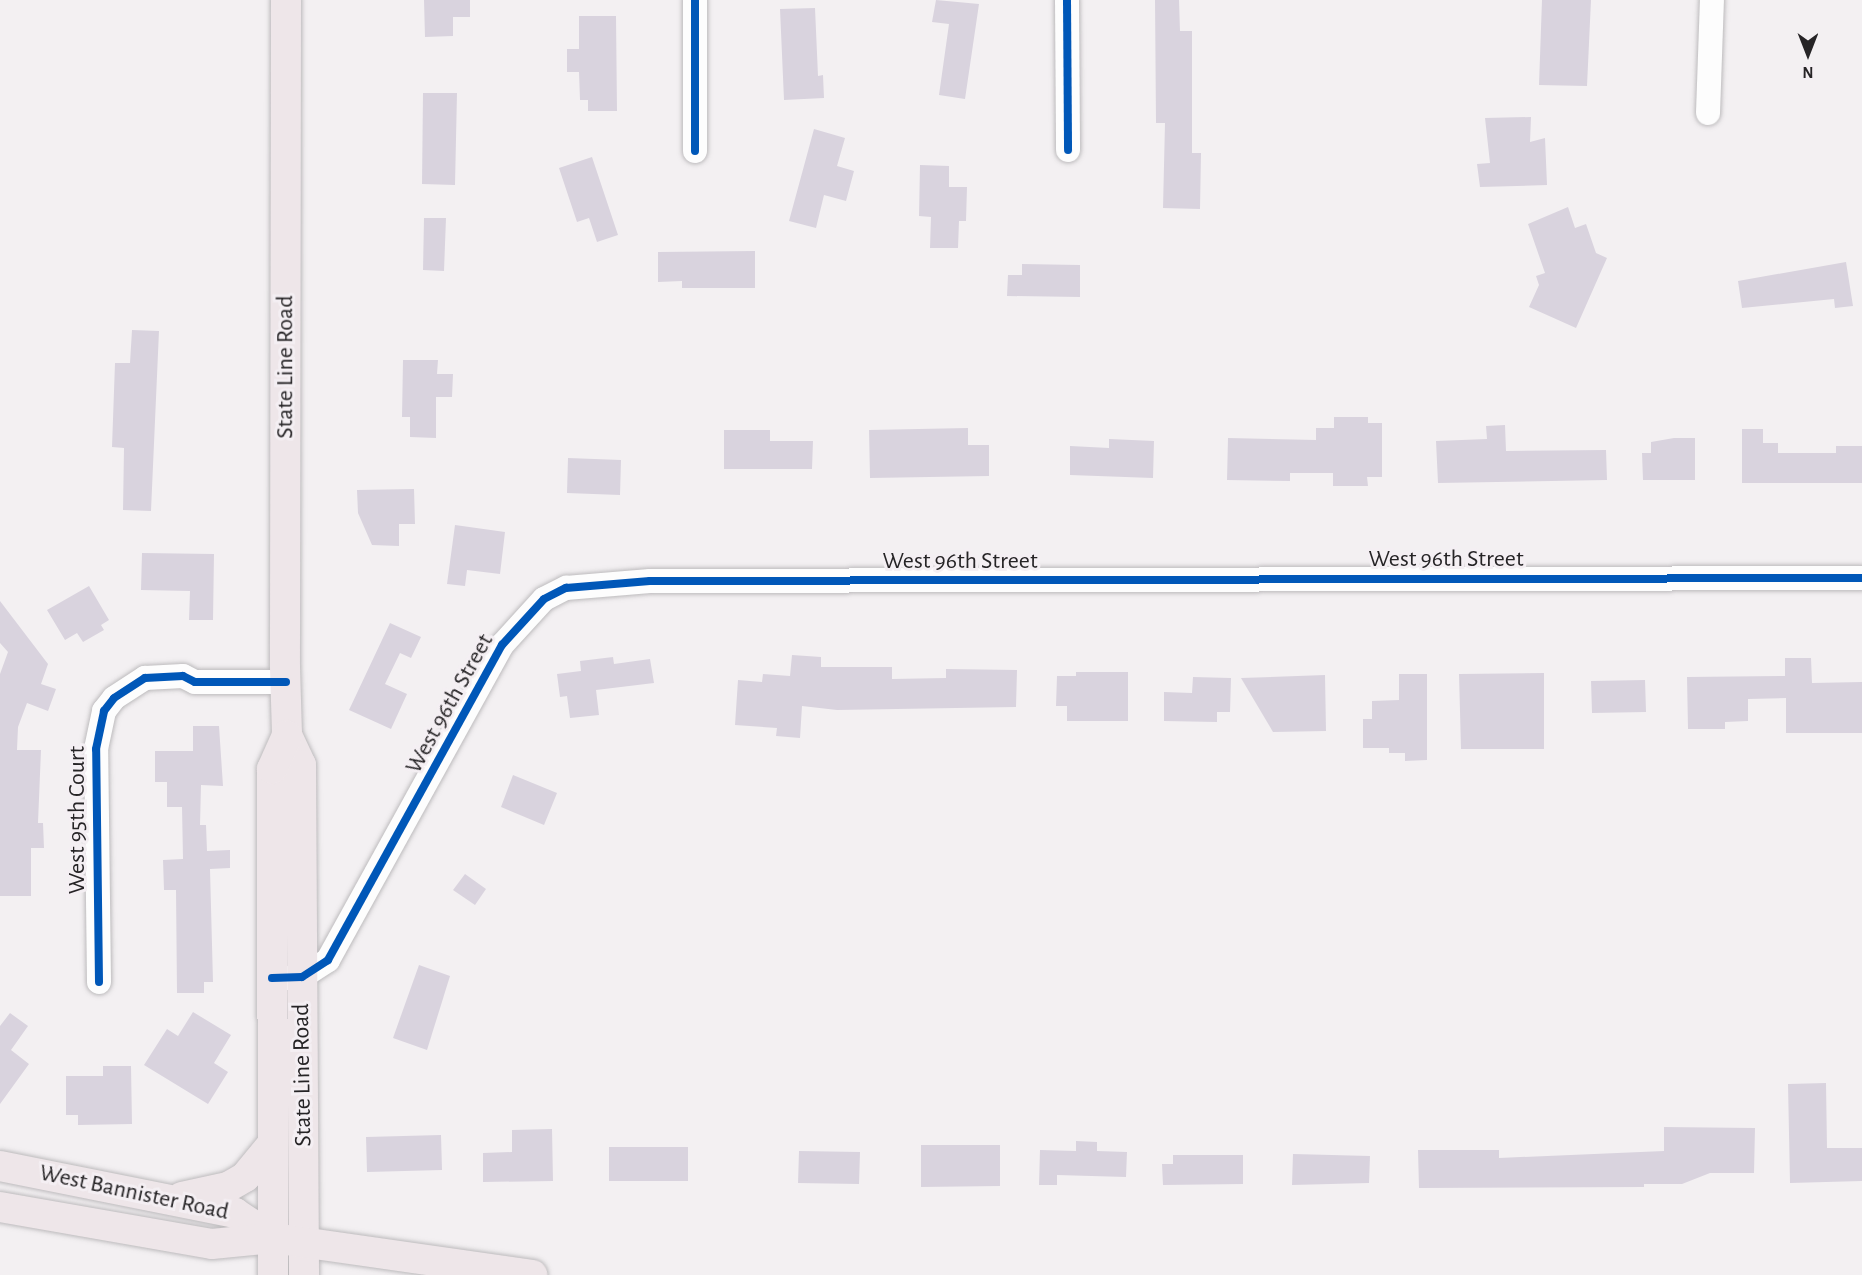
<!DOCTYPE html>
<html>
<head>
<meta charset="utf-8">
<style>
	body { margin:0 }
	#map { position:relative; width:1862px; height:1275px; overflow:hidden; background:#f3f0f2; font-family:"Alegreya Sans",sans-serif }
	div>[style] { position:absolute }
	.building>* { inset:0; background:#d9d3de }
	.roads { filter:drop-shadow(0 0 2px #bdbbbd) drop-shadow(0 0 2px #bdbbbd) }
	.minor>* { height:24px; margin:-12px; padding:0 12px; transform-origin:12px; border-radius:12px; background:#fdfdfd }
	.major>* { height:30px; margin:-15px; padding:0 15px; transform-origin:15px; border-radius:15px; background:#eee6e9 }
	.cycleway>* { height:8px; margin:-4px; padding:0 4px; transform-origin:4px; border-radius:4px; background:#0057b8 }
	span { translate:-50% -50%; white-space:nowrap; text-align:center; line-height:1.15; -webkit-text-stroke:6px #f4eff3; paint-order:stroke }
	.street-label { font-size:24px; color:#262426 }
	.north { position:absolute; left:1778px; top:24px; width:60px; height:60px; -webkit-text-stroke:4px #f4eff3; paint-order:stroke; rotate:180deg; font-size:16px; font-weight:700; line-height:24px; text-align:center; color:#262426 }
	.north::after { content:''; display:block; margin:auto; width:21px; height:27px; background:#262426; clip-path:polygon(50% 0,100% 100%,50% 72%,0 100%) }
</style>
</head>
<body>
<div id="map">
	<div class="building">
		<i style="clip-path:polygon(424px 0,470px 0,470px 17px,453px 17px,453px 36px,425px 37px)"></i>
		<i style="clip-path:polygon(936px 0,979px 4px,965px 99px,939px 95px,949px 24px,932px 22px)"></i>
		<i style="clip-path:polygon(1155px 0,1179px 0,1180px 31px,1192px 31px,1192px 153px,1201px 153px,1200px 209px,1163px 208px,1165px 123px,1156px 123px)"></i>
		<i style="clip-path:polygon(1542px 0,1591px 0,1587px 86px,1539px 85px)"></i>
		<i style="clip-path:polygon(815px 8px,818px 76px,823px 75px,824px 98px,784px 100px,780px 9px)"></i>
		<i style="clip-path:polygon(579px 16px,616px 16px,617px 111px,588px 111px,588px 100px,580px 100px,579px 72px,567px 72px,567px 49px,579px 49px)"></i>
		<i style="clip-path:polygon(423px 93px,457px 93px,455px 185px,422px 184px)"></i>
		<i style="clip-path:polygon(1531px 117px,1530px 142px,1545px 138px,1547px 185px,1480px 187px,1477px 164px,1490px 163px,1485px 118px)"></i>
		<i style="clip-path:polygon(814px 129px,845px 138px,837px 166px,854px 171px,846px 201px,824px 195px,816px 228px,789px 221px)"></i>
		<i style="clip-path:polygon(592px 157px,618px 235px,597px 242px,589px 218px,577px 222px,559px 168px)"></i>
		<i style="clip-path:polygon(920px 165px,949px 166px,949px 187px,967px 187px,966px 221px,959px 221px,958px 248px,930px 248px,931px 217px,919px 216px)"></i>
		<i style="clip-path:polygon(1568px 207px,1575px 228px,1586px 224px,1596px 253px,1607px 258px,1576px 328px,1529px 307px,1539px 285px,1536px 276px,1545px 273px,1528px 224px)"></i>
		<i style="clip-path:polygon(424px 218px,446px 218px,444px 271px,423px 270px)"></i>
		<i style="clip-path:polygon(755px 251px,755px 288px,682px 288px,682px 281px,658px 282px,658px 252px)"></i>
		<i style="clip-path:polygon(1846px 262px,1853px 306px,1835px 308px,1834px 299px,1742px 308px,1738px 281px)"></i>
		<i style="clip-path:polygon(1022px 264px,1080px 265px,1080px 297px,1007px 296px,1008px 275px,1022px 275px)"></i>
		<i style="clip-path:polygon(132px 330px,159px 331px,151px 511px,123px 510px,124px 448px,112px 447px,115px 363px,130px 363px)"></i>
		<i style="clip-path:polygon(403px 360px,438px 360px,437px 374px,453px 374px,452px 397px,436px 397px,436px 438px,410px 437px,410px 417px,402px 417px)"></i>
		<i style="clip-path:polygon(1334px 417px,1368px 417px,1368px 423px,1382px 423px,1382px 477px,1367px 477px,1368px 486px,1333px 486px,1333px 473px,1290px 473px,1290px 481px,1227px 480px,1228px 438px,1316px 440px,1316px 428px,1334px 428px)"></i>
		<i style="clip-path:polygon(1505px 425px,1506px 451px,1606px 450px,1607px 480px,1438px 483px,1436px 441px,1487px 439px,1486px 426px)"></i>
		<i style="clip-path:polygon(968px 428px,968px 445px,989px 445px,989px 476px,870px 478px,869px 430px)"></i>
		<i style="clip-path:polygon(1742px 429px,1763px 429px,1763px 443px,1778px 443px,1778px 453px,1836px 453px,1836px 446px,1862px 446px,1862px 483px,1742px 483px)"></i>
		<i style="clip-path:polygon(724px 430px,770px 430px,770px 441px,813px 441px,812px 469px,724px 469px)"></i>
		<i style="clip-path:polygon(1674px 438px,1695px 438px,1695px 480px,1643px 480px,1642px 453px,1651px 453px,1651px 442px)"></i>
		<i style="clip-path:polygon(1109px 439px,1154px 441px,1153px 478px,1070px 475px,1070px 446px,1109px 448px)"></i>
		<i style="clip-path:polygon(568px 458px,621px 460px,620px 495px,567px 493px)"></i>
		<i style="clip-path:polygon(414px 489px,415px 524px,399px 524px,399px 546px,372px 545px,358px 513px,357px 490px)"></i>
		<i style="clip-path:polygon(455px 525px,505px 532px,500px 574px,467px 570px,465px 586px,447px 584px)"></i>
		<i style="clip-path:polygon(142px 553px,214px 554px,213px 620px,189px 620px,190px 591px,141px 590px)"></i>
		<i style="clip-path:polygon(89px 586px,109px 620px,101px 625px,104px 630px,83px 642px,77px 633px,65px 640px,47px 610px)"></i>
		<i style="clip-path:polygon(0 601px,48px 664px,41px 684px,56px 689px,48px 711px,27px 703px,18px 727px,17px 750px,41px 750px,38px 823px,43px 823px,44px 848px,31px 848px,31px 896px,0 896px,0 674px,8px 652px,0 643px)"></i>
		<i style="clip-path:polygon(390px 623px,421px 637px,411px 658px,400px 653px,385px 684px,407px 694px,391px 729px,349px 710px)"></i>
		<i style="clip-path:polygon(792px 655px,821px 657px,821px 667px,892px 667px,892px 679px,946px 678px,946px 669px,1017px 670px,1016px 707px,837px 710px,802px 706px,800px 738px,776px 736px,777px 728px,735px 725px,738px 680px,762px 682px,763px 674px,790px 676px)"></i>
		<i style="clip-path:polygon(613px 657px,614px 664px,650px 659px,654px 683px,596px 690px,599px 715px,570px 718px,567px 696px,560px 697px,557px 674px,581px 671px,580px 661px)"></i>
		<i style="clip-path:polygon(1785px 658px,1811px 658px,1812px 683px,1862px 682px,1862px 733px,1786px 733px,1786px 698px,1748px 699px,1748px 721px,1725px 722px,1725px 729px,1688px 729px,1687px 677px,1785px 676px)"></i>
		<i style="clip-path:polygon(1076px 672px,1128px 672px,1128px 721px,1067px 721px,1067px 706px,1056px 706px,1057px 676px,1076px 676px)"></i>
		<i style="clip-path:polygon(1544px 673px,1544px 749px,1461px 749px,1459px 674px)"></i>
		<i style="clip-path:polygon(1399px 674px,1427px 674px,1427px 760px,1405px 761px,1405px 753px,1389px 753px,1389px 748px,1363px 748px,1363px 719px,1372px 719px,1372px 701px,1399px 700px)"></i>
		<i style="clip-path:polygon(1325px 675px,1326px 731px,1273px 732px,1241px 678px)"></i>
		<i style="clip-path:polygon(1193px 677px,1231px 678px,1230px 712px,1217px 712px,1217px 722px,1164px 721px,1164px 692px,1192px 693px)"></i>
		<i style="clip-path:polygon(1645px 680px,1646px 712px,1592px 713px,1591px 681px)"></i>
		<i style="clip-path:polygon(193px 726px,219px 726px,223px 786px,201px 785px,200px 825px,206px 825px,207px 851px,230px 850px,230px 868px,210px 869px,213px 982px,204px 982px,204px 993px,177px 993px,176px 890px,164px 890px,163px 860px,183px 859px,182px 807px,167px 807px,167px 782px,155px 782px,155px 751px,193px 751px)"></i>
		<i style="clip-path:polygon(513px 775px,557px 793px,544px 825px,501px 807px)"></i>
		<i style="clip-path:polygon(465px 874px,486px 889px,475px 905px,453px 890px)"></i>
		<i style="clip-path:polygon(419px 965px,450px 976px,427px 1050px,393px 1038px)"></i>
		<i style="clip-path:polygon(193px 1012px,231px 1035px,214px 1063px,228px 1072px,208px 1104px,144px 1065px,167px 1029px,178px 1036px)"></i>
		<i style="clip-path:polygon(10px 1013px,28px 1026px,11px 1050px,29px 1064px,0 1104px,0 1026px)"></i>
		<i style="clip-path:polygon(103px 1066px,131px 1066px,132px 1124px,78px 1125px,78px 1115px,66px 1115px,66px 1076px,103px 1076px)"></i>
		<i style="clip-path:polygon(1826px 1083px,1827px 1148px,1862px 1148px,1862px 1181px,1790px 1183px,1788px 1084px)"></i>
		<i style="clip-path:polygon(1664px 1127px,1755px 1128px,1754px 1173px,1710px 1173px,1682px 1184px,1644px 1184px,1644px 1187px,1419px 1188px,1418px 1150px,1499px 1150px,1499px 1158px,1664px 1151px)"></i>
		<i style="clip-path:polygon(552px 1129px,553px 1181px,483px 1182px,483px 1153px,512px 1152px,512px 1130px)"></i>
		<i style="clip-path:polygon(441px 1135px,442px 1170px,367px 1172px,366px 1137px)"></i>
		<i style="clip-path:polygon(1076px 1141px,1097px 1142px,1097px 1151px,1127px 1152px,1126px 1177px,1057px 1175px,1057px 1185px,1039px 1185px,1040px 1150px,1076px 1151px)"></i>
		<i style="clip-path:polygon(921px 1145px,1000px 1145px,1000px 1186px,921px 1187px)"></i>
		<i style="clip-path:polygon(609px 1147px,688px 1147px,688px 1181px,609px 1181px)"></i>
		<i style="clip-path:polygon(799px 1151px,860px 1152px,859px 1184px,798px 1183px)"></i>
		<i style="clip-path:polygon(1293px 1154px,1370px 1156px,1369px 1183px,1292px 1185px)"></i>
		<i style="clip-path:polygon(1173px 1155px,1243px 1155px,1243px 1184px,1163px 1185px,1162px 1164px,1173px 1164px)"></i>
	</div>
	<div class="roads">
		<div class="minor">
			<i style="left:695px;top:0;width:151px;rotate:90deg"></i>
			<i style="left:1067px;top:0;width:150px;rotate:89.6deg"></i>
			<i style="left:1708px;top:113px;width:113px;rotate:-88deg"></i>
			<i style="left:287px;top:978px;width:15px;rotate:-4deg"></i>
			<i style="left:302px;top:977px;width:31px;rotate:-33deg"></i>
			<i style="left:328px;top:960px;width:360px;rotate:-61.1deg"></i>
			<i style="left:502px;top:645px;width:62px;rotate:-47.6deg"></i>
			<i style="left:544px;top:599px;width:25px;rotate:-27deg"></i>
			<i style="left:566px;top:588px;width:84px;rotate:-4.8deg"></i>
			<i style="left:650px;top:581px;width:1212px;rotate:-0.14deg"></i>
			<i style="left:99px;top:982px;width:233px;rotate:-90.7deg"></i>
			<i style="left:96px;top:749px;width:39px;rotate:-78deg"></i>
			<i style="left:104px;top:711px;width:16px;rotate:-52deg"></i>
			<i style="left:114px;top:698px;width:37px;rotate:-33deg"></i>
			<i style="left:145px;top:678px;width:38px;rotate:-3deg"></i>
			<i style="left:183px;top:676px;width:13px;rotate:27deg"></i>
			<i style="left:195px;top:682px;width:91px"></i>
		</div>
		<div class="major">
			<i style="left:286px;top:0;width:667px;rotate:90.09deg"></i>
			<i style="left:285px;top:667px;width:68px;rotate:88.3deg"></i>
			<i style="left:287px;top:735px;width:33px;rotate:65deg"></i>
			<i style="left:301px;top:765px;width:510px;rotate:89.66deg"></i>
			<i style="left:0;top:1166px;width:240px;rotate:11.3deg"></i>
			<i style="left:235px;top:1213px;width:45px;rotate:33.3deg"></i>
			<i style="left:182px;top:1197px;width:47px;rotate:-12.3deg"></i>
			<i style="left:228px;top:1187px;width:20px;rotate:-30deg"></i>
			<i style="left:245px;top:1177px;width:44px;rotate:-50.5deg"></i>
			<i style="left:0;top:1207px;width:215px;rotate:9.9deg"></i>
			<i style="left:212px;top:1244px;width:61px;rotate:-5.6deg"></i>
			<i style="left:273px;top:1238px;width:262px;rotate:8.1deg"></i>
			<i style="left:273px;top:1275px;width:506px;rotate:-90.11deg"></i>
			<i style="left:272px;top:769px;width:37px;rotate:-66deg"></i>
		</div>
	</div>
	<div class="cycleway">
		<i style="left:695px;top:0;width:151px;rotate:90deg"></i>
		<i style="left:1067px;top:0;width:150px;rotate:89.6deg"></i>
		<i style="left:272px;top:978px;width:30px;rotate:-2deg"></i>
		<i style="left:302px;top:977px;width:31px;rotate:-33deg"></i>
		<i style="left:328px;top:960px;width:360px;rotate:-61.1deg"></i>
		<i style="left:502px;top:645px;width:62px;rotate:-47.6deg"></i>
		<i style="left:544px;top:599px;width:25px;rotate:-27deg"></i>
		<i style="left:566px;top:588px;width:84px;rotate:-4.8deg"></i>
		<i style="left:650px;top:581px;width:1212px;rotate:-0.14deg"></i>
		<i style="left:99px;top:982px;width:233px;rotate:-90.7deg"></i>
		<i style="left:96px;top:749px;width:39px;rotate:-78deg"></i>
		<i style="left:104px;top:711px;width:16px;rotate:-52deg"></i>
		<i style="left:114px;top:698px;width:37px;rotate:-33deg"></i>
		<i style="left:145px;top:678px;width:38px;rotate:-3deg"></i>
		<i style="left:183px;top:676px;width:13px;rotate:27deg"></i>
		<i style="left:195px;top:682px;width:91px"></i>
	</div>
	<div class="street-label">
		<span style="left:286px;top:367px;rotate:-90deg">State Line Road</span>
		<span style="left:1446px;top:560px">West 96th Street</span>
		<span style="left:960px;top:562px">West 96th Street</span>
		<span style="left:450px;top:704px;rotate:-61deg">West 96th Street</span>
		<span style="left:78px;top:820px;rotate:-90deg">West 95th Court</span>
		<span style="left:303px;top:1075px;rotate:-91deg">State Line Road</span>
		<span style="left:134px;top:1193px;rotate:12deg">West Bannister Road</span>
	</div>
	<div class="north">N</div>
</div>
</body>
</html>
